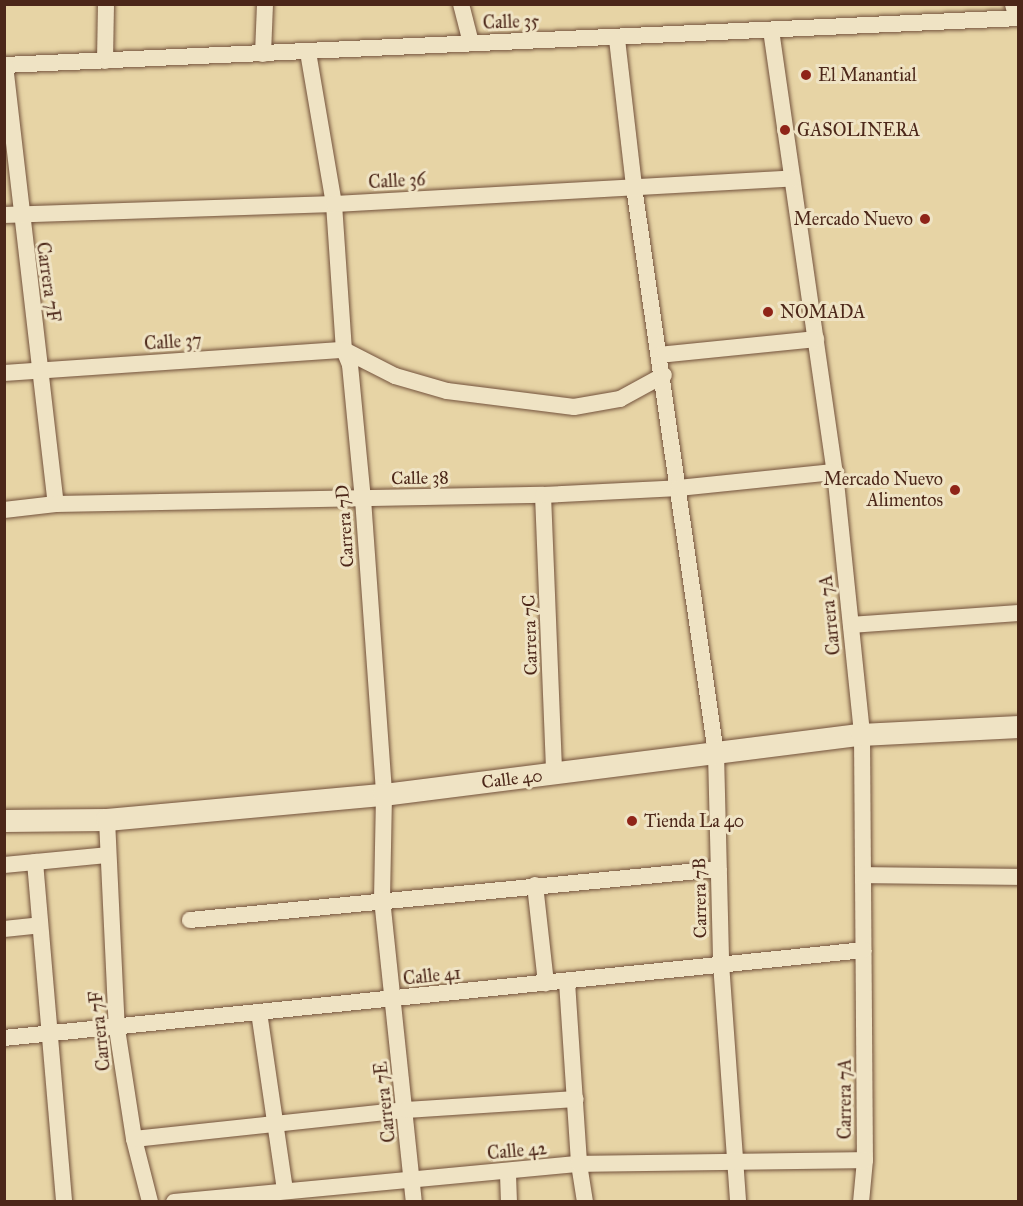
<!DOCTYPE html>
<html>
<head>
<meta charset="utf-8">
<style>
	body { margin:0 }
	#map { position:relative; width:1023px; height:1206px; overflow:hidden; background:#e7d4a5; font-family:"IM FELL Great Primer",serif }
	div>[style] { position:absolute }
	.roads { filter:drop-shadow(0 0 2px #73523c) drop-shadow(0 0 2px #73523c) }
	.street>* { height:16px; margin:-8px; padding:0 8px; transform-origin:8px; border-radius:8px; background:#efe3c4 }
	.secondary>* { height:22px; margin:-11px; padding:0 11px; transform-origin:11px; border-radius:11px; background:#efe3c4 }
	.dots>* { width:16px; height:16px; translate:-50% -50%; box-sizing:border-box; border:3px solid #efe3c4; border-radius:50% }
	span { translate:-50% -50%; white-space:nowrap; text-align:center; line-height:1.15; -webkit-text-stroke:6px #efe3c4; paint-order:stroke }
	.street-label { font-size:18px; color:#4c2719 }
	.poi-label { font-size:18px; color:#4c2719 }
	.left { translate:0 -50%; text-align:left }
	.right { translate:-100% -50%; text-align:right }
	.frame { position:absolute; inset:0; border:6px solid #4c2719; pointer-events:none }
</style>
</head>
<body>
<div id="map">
	<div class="roads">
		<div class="street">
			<i style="left:461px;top:4px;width:40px;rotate:75.6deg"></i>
			<i style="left:771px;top:30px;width:447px;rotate:81.8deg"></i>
			<i style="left:835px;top:472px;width:264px;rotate:84.1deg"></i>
			<i style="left:862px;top:735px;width:425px;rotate:89.6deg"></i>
			<i style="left:865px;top:1160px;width:42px;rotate:95.4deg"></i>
			<i style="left:617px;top:39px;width:149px;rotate:83.4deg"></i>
			<i style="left:634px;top:187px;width:572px;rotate:81.76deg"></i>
			<i style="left:716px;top:753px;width:210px;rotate:88.6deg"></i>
			<i style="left:721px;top:963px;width:240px;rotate:85.9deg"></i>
			<i style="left:308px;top:52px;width:154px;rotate:80.3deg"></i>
			<i style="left:334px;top:204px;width:146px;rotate:86.1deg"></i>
			<i style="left:344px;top:350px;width:16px;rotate:68deg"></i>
			<i style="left:350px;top:365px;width:135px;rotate:84.5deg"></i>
			<i style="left:363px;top:499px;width:297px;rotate:85.9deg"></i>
			<i style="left:384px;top:795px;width:104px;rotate:91.1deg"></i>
			<i style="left:382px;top:899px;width:305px;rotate:84deg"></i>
			<i style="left:263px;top:54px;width:50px;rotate:-87.7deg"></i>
			<i style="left:105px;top:61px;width:57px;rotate:-89deg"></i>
			<i style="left:4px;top:65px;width:1015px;rotate:-2.65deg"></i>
			<i style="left:5px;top:65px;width:442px;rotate:83.4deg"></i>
			<i style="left:4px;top:215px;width:330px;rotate:-1.9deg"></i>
			<i style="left:334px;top:204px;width:459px;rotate:-3.2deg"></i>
			<i style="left:659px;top:355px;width:158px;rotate:-5.8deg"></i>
			<i style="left:4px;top:373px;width:341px;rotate:-3.9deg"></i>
			<i style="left:344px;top:350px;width:57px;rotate:27deg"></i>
			<i style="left:395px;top:376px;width:54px;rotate:16.1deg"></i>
			<i style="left:447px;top:391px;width:128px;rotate:7.2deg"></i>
			<i style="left:574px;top:407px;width:47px;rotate:-9.9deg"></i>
			<i style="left:620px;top:399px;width:50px;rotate:-28.6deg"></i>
			<i style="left:543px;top:495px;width:279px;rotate:87.7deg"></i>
			<i style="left:4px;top:510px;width:52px;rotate:-6.6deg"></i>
			<i style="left:56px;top:504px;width:487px;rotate:-1.1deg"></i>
			<i style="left:543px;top:495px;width:136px;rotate:-2.9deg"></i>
			<i style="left:679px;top:488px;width:157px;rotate:-5.9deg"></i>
			<i style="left:851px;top:625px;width:167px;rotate:-4.1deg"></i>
			<i style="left:107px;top:820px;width:209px;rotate:87.3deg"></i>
			<i style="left:117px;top:1029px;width:111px;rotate:81.2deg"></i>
			<i style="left:134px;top:1139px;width:65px;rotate:75.7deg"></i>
			<i style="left:35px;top:862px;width:341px;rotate:85.1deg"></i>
			<i style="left:4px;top:865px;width:103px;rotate:-5.5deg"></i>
			<i style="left:863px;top:875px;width:155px;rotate:0.7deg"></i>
			<i style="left:535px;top:885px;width:99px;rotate:83.6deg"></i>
			<i style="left:190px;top:920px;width:531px;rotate:-5.51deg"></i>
			<i style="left:4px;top:929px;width:36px;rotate:-6deg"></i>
			<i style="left:567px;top:982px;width:182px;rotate:86.2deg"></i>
			<i style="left:579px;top:1164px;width:38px;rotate:81deg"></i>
			<i style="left:259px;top:1012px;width:180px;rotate:81.7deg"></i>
			<i style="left:4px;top:1038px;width:864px;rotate:-5.84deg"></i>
			<i style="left:134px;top:1139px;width:274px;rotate:-6.1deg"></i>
			<i style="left:406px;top:1110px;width:170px;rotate:-3.7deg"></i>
			<i style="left:508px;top:1174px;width:28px;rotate:88deg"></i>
			<i style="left:174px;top:1202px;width:407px;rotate:-5.4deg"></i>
			<i style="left:579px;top:1164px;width:286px;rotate:-0.8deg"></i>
		</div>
		<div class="secondary">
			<i style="left:1016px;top:4px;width:7px;rotate:74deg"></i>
			<i style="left:4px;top:821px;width:103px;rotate:-0.6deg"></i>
			<i style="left:107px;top:820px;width:278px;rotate:-5.2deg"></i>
			<i style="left:384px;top:795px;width:482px;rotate:-7.2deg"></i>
			<i style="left:862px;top:735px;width:156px;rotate:-2.9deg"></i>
		</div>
	</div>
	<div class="dots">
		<i style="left:806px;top:75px;background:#8f2418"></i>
		<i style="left:785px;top:130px;background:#8f2418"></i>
		<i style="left:925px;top:219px;background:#8f2418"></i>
		<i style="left:768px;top:312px;background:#8f2418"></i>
		<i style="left:955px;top:490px;background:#8f2418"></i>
		<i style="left:632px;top:821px;background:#8f2418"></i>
	</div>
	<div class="street-label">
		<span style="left:511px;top:22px;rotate:-2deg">Calle 35</span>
		<span style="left:397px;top:181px;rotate:-3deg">Calle 36</span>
		<span style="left:48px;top:282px;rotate:82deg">Carrera 7F</span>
		<span style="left:173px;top:342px;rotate:-4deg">Calle 37</span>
		<span style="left:420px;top:478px;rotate:-1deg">Calle 38</span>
		<span style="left:345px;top:526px;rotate:-94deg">Carrera 7D</span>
		<span style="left:830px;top:615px;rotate:-96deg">Carrera 7A</span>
		<span style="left:530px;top:635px;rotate:-92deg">Carrera 7C</span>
		<span style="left:512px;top:779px;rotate:-7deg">Calle 40</span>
		<span style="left:700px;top:898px;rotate:-91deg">Carrera 7B</span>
		<span style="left:432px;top:976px;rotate:-6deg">Calle 41</span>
		<span style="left:100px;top:1031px;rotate:-96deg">Carrera 7F</span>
		<span style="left:845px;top:1099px;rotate:-90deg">Carrera 7A</span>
		<span style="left:385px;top:1102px;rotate:-96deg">Carrera 7E</span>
		<span style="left:517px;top:1151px;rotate:-5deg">Calle 42</span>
	</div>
	<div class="poi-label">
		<span class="left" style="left:818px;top:75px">El Manantial</span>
		<span class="left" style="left:797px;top:130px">GASOLINERA</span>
		<span class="right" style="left:913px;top:219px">Mercado Nuevo</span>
		<span class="left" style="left:780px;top:312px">NOMADA</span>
		<span class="right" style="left:943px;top:490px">Mercado Nuevo<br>Alimentos</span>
		<span class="left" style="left:644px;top:821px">Tienda La 40</span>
	</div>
	<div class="frame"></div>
</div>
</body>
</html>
